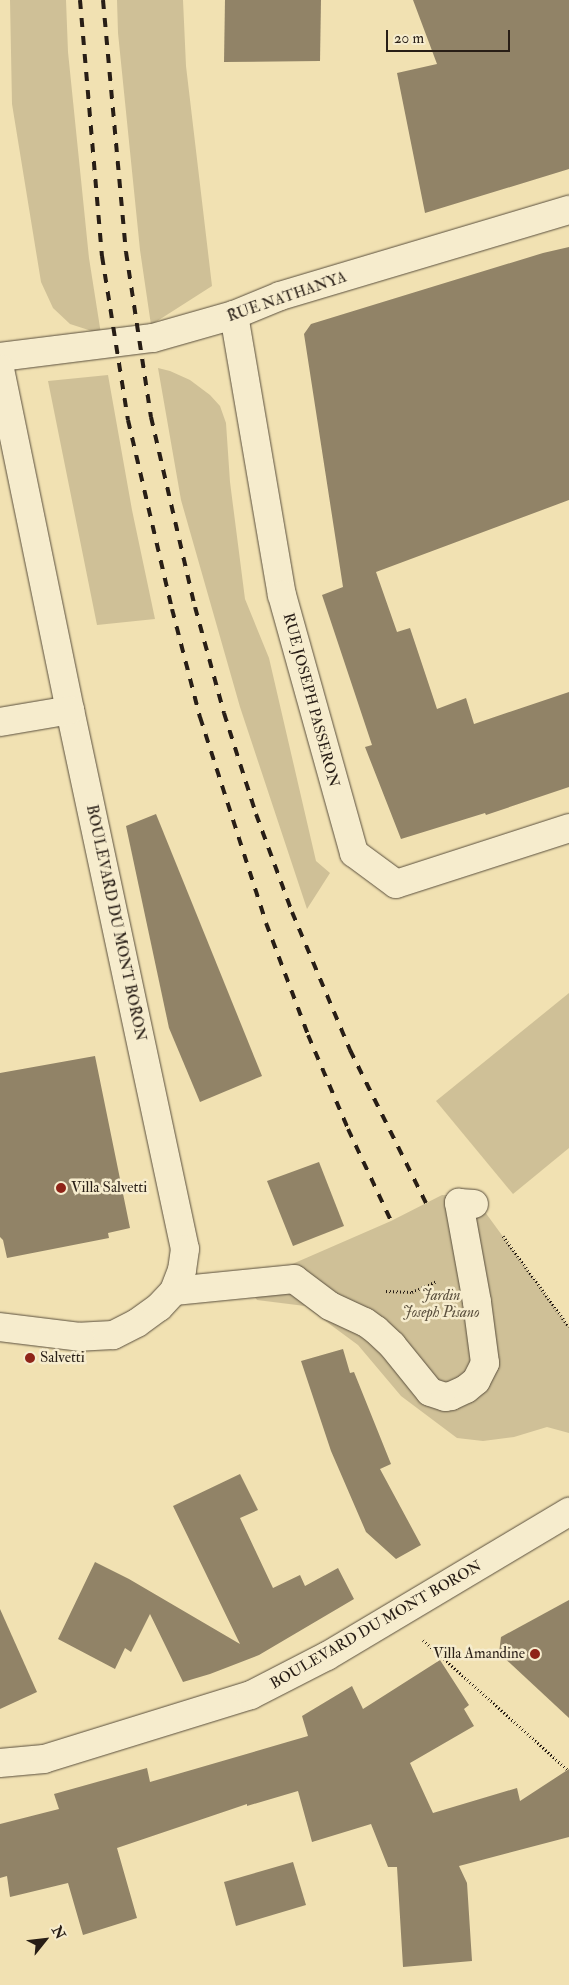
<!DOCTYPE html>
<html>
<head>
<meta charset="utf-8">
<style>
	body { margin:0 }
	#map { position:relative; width:569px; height:1985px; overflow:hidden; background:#f1e1b2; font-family:"IM FELL Double Pica",serif }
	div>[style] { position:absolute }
	.green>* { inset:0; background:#cfc097 }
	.building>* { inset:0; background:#918367 }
	.path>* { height:3px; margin-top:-1.5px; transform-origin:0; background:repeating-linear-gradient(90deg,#281e16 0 1px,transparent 0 3.5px) }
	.roads { filter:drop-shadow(0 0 1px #5a4f3d) drop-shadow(0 0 1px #5a4f3d) }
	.minor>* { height:28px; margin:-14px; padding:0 14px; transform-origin:14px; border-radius:14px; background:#f6eccd }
	.rail>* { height:4px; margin-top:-2px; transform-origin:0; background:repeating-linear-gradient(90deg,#281e16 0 9px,transparent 0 18px) }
	.dots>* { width:14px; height:14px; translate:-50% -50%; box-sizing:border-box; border:2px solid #f6eccd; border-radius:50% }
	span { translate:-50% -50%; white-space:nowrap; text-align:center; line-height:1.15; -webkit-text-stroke:5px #f6eccd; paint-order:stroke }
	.street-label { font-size:15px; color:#281e16 }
	.poi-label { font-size:15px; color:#281e16 }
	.left { translate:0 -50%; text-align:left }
	.right { translate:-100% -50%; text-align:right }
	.park-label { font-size:15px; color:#5a4f3d; font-style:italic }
	.north { position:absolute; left:20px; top:1915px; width:50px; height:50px; -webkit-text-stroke:4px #f6eccd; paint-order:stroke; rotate:61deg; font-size:14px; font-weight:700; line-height:20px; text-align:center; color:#281e16 }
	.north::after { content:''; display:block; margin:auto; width:18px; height:22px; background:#281e16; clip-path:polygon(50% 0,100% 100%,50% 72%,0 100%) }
	.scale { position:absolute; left:386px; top:30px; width:124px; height:22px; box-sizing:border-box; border:2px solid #281e16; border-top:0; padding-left:6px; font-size:15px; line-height:18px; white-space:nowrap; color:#281e16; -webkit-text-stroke:4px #f6eccd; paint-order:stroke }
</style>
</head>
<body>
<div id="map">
	<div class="green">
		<i style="clip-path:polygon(10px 0,66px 0,68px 52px,89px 258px,101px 334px,70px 324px,53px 308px,41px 282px,12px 104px)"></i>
		<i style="clip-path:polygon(117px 0,183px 0,186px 66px,212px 286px,151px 325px,140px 250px,118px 33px)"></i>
		<i style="clip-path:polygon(158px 368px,170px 371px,190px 380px,210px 395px,220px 406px,226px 423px,230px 482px,245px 599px,269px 658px,316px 861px,330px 873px,307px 909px,240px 707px,181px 500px)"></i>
		<i style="clip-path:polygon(108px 375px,132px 510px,155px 619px,97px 625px,48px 381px)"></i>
		<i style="clip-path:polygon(569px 993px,569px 1148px,513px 1194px,436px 1101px)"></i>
		<i style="clip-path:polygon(442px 1195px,463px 1196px,485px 1212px,569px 1327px,569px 1433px,547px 1427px,514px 1437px,483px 1441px,457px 1438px,401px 1396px,358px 1345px,305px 1306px,257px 1300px,245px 1283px,249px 1275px,290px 1265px,391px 1221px)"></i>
	</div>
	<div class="building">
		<i style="clip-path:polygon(225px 0,321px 0,320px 61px,224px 62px)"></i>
		<i style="clip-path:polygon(413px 0,569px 0,569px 169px,425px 213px,397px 73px,437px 64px)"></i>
		<i style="clip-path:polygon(569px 247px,569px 500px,376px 572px,397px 632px,410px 628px,437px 709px,466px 698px,474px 724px,569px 692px,569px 787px,486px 815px,485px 813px,401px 839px,365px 747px,372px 745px,322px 595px,343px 587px,304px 334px,311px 324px,543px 253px)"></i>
		<i style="clip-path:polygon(156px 814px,262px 1076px,200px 1102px,169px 1028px,126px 826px)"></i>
		<i style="clip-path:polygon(95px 1056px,130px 1228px,108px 1233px,109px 1238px,7px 1258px,3px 1240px,0 1237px,0 1073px)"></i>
		<i style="clip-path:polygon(319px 1162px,344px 1226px,293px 1246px,267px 1181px)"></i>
		<i style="clip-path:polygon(343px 1349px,350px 1373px,354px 1372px,391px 1464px,380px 1469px,421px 1545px,396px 1559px,366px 1532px,331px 1451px,301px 1361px)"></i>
		<i style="clip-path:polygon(240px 1474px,258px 1510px,240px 1518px,273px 1588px,300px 1575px,305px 1586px,338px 1568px,354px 1599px,259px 1655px,210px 1674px,183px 1682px,150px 1614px,131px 1652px,125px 1648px,115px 1669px,58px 1639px,95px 1562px,129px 1579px,240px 1644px,173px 1506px)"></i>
		<i style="clip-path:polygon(569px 1600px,569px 1718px,499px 1653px,501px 1637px)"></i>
		<i style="clip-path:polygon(0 1609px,37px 1692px,0 1709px)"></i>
		<i style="clip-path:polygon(440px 1660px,469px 1705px,464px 1709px,474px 1726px,410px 1763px,433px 1813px,517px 1788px,520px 1801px,569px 1769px,569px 1837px,459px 1866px,467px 1883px,472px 1961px,403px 1967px,397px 1867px,388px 1867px,371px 1824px,312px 1842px,298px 1791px,247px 1806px,247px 1804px,117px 1848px,137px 1918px,83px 1935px,68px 1883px,10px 1897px,7px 1876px,0 1878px,0 1824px,59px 1809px,54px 1794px,147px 1768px,150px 1782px,308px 1736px,302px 1716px,352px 1686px,363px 1709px)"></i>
		<i style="clip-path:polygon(293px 1862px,306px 1905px,236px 1926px,224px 1882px)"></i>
	</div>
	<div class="path">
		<i style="left:503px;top:1236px;width:112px;rotate:54deg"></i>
		<i style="left:386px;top:1291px;width:26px;rotate:2deg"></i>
		<i style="left:412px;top:1292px;width:27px;rotate:-24deg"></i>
		<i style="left:423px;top:1640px;width:196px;rotate:41.9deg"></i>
	</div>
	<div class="roads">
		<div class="minor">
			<i style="left:234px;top:315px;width:284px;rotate:80.3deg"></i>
			<i style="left:282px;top:595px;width:268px;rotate:74.4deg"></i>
			<i style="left:354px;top:853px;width:52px;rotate:36.4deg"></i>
			<i style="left:396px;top:884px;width:182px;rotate:-17.9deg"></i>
			<i style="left:0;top:357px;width:154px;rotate:-7.1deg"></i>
			<i style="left:153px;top:338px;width:84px;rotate:-15.9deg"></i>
			<i style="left:234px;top:315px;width:50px;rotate:-22.4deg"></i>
			<i style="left:280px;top:296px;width:302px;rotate:-16.6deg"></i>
			<i style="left:0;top:369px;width:348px;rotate:78.4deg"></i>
			<i style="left:70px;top:710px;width:551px;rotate:77.96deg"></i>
			<i style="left:185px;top:1249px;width:21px;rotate:98deg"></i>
			<i style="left:182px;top:1270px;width:22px;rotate:111deg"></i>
			<i style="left:174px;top:1291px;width:22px;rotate:133deg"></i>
			<i style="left:159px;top:1307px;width:27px;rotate:144deg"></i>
			<i style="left:137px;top:1323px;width:27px;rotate:153deg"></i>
			<i style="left:113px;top:1335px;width:33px;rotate:177deg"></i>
			<i style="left:80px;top:1337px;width:81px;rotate:-172.9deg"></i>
			<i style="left:0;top:722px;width:71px;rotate:-9.7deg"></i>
			<i style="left:174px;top:1291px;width:121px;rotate:-5.7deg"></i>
			<i style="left:294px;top:1279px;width:45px;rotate:36.9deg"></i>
			<i style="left:330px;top:1306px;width:38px;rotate:25deg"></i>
			<i style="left:365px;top:1322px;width:14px;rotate:36deg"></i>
			<i style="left:376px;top:1330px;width:22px;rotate:43deg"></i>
			<i style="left:392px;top:1345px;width:60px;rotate:51deg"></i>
			<i style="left:430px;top:1392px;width:16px;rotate:18deg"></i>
			<i style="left:445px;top:1397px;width:6px;rotate:-9deg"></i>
			<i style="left:451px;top:1396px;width:17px;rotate:-25deg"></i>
			<i style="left:466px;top:1389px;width:13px;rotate:-39deg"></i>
			<i style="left:476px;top:1381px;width:20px;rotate:-63deg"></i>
			<i style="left:485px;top:1363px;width:62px;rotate:-97.5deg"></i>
			<i style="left:477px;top:1302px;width:101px;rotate:-100.3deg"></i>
			<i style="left:459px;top:1203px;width:15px;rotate:4deg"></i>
			<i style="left:0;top:1763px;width:44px;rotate:-5.2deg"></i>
			<i style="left:44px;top:1759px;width:217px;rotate:-17.2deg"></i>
			<i style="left:251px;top:1695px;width:85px;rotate:-27.2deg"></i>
			<i style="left:327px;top:1656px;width:282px;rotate:-30.8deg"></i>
		</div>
	</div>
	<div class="rail">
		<i style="left:80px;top:0;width:257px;rotate:85.1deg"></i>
		<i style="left:102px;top:256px;width:166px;rotate:81deg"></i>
		<i style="left:128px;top:420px;width:194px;rotate:76.9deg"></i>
		<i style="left:172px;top:609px;width:112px;rotate:75.5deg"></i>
		<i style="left:200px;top:717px;width:216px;rotate:72.2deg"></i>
		<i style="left:266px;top:923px;width:120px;rotate:69.4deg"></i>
		<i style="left:308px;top:1035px;width:102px;rotate:66.9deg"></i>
		<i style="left:348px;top:1129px;width:102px;rotate:64.9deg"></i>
		<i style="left:103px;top:0;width:253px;rotate:84.8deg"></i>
		<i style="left:126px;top:252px;width:167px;rotate:81.4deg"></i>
		<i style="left:151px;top:417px;width:195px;rotate:77deg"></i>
		<i style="left:195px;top:607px;width:110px;rotate:74.7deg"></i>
		<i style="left:224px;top:713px;width:106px;rotate:72.4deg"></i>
		<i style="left:256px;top:814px;width:104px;rotate:69.8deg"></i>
		<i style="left:292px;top:912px;width:150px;rotate:67.2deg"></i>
		<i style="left:350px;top:1050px;width:171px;rotate:63.6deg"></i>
	</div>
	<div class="dots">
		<i style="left:61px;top:1188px;background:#8f2418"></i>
		<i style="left:30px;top:1358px;background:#8f2418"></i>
		<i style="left:535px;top:1654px;background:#8f2418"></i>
	</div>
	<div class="street-label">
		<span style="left:287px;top:297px;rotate:-19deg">RUE NATHANYA</span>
		<span style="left:311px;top:700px;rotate:75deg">RUE JOSEPH PASSERON</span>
		<span style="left:116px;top:923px;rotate:78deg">BOULEVARD DU MONT BORON</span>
		<span style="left:376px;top:1625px;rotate:-30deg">BOULEVARD DU MONT BORON</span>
	</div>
	<div class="poi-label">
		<span class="left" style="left:71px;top:1188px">Villa Salvetti</span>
		<span class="left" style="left:40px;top:1358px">Salvetti</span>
		<span class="right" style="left:525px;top:1654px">Villa Amandine</span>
	</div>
	<div class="park-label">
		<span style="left:441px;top:1304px">Jardin<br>Joseph Pisano</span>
	</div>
	<div class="north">N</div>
	<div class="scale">20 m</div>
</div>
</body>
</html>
